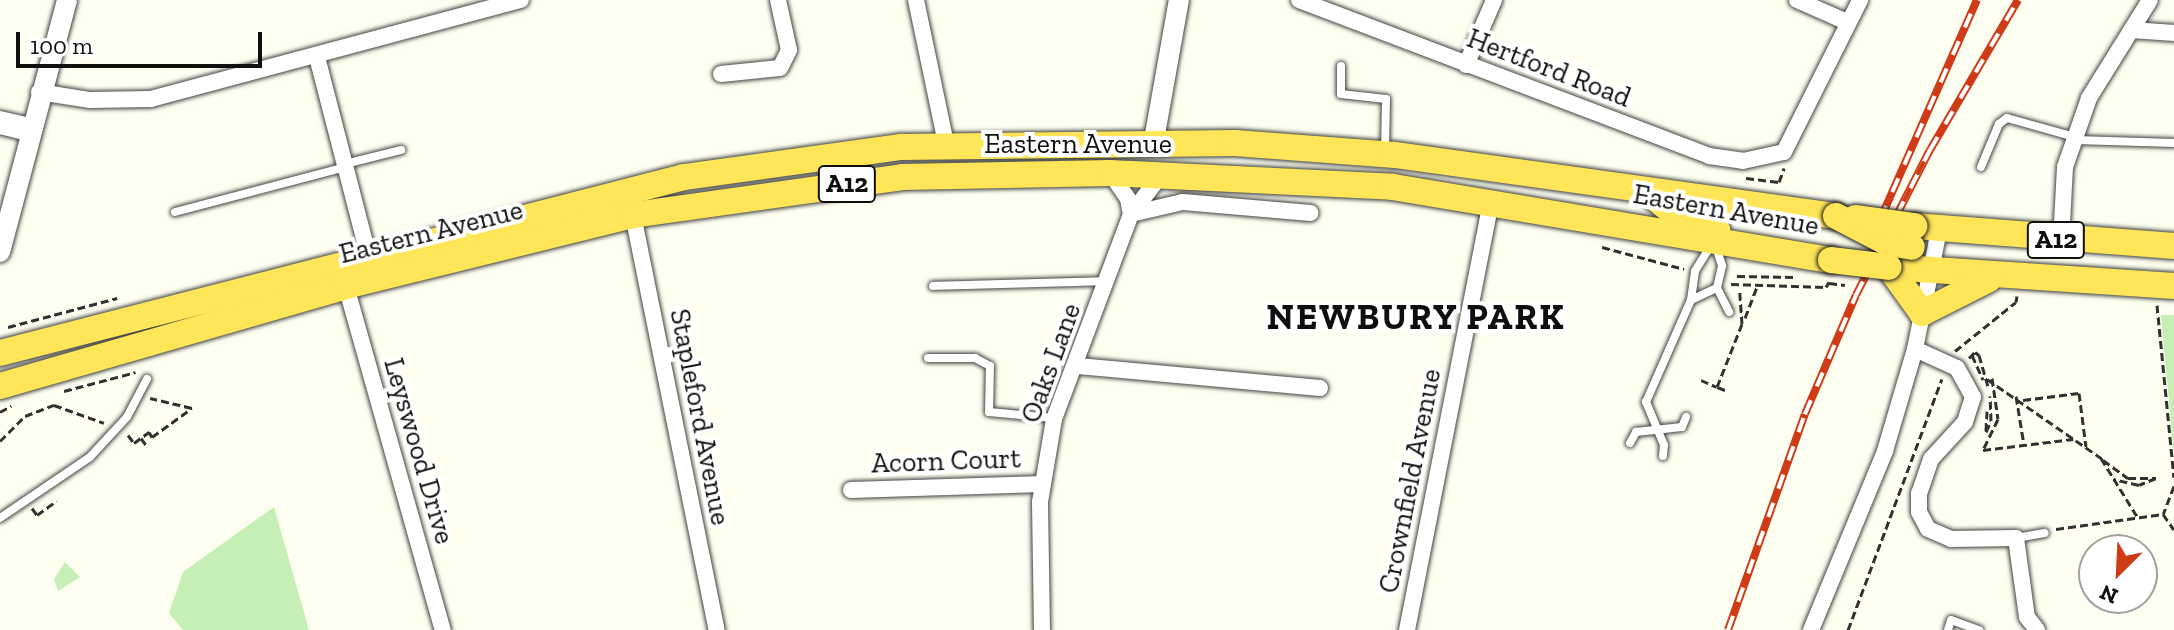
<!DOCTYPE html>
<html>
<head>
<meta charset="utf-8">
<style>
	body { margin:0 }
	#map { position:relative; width:2174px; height:630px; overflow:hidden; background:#fefff1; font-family:"Zilla Slab",serif }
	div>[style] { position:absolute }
	.green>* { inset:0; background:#c5efb5 }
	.path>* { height:3px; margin-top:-1.5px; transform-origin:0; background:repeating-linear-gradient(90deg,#313131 0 8px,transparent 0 12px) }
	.roads { filter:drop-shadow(0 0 2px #424242) drop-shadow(0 0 2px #424242) }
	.service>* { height:8px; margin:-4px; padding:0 4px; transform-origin:4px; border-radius:4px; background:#fff }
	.minor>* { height:16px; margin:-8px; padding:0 8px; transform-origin:8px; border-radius:8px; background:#fff }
	.tertiary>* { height:20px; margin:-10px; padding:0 10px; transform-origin:10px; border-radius:10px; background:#fff }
	.trunk>* { height:26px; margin:-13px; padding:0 13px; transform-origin:13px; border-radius:13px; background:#ffe558 }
	.rail>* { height:8px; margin-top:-4px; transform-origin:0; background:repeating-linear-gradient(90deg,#fff 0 15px,#cf3b17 0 30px); box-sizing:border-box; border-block:2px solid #cf3b17 }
	.path-bridge>* { height:3px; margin-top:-1.5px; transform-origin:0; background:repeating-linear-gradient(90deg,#313131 0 8px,transparent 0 12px) }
	.bridges { filter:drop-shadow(0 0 2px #202020) drop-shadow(0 0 2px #202020) }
	.trunk-bridge>* { height:26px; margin:-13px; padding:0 13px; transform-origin:13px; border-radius:13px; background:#ffe558 }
	span { translate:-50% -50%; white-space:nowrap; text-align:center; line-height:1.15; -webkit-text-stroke:8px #fff; paint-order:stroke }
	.shield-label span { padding:2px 6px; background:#fff; border:2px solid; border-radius:6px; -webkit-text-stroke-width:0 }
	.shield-label { font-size:26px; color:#0f0f0f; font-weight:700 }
	.street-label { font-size:28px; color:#0f0f0f }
	.district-label { font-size:36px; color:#0f0f0f; font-weight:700; letter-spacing:2px }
	.north { position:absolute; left:2078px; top:534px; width:80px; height:80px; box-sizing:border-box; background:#fff; border:2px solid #9f9f9f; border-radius:50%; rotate:204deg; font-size:22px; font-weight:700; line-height:32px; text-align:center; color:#0f0f0f }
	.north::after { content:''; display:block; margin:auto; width:28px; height:36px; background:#cf3b17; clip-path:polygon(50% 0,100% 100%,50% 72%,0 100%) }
	.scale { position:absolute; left:16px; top:32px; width:246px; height:36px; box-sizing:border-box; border:4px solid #0f0f0f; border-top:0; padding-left:10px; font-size:24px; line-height:28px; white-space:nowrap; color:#0f0f0f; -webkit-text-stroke:6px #fff; paint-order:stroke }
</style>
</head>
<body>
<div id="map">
	<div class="green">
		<i style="clip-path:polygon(2161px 315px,2174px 315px,2174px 457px)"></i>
		<i style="clip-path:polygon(274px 507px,309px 630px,183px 630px,169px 613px,183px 572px)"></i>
		<i style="clip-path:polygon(65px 562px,80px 577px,58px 591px,54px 579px)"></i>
	</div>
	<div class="path">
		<i style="left:1746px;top:178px;width:33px;rotate:7deg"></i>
		<i style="left:1779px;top:182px;width:15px;rotate:-70deg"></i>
		<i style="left:1602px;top:247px;width:85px;rotate:15deg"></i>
		<i style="left:1737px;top:276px;width:59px;rotate:1deg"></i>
		<i style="left:1731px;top:284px;width:95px;rotate:1.8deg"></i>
		<i style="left:1826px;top:287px;width:6px;rotate:-59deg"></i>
		<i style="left:2157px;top:305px;width:173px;rotate:84.4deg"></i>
		<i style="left:1745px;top:318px;width:36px;rotate:-69deg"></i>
		<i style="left:8px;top:327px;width:113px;rotate:-14.9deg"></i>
		<i style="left:1955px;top:351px;width:78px;rotate:-38.8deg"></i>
		<i style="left:2016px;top:302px;width:6px;rotate:-81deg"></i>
		<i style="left:1972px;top:355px;width:27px;rotate:66deg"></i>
		<i style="left:1969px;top:358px;width:8px;rotate:-45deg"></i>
		<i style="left:1975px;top:352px;width:5px;rotate:37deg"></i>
		<i style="left:1979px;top:355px;width:35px;rotate:74deg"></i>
		<i style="left:1992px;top:378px;width:41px;rotate:81.7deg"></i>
		<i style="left:1998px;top:419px;width:34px;rotate:116deg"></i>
		<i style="left:1983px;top:450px;width:91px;rotate:-7deg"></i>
		<i style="left:1987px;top:379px;width:139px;rotate:34.7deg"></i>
		<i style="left:2101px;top:458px;width:70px;rotate:58.3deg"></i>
		<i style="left:1701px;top:380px;width:17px;rotate:24deg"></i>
		<i style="left:1725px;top:390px;width:9px;rotate:-159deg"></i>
		<i style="left:1717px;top:387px;width:68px;rotate:-68.4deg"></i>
		<i style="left:1742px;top:324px;width:32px;rotate:-94deg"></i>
		<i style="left:64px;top:391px;width:74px;rotate:-14.8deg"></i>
		<i style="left:2016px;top:396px;width:50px;rotate:80.7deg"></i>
		<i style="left:2023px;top:400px;width:56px;rotate:-7.1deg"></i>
		<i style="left:2079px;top:393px;width:54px;rotate:82.6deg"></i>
		<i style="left:1987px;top:411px;width:21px;rotate:93deg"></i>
		<i style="left:1986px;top:432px;width:12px;rotate:-66deg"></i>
		<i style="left:1991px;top:421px;width:25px;rotate:-92deg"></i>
		<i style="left:0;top:412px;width:13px;rotate:-29deg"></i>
		<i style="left:128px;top:435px;width:10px;rotate:53deg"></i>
		<i style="left:134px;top:443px;width:19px;rotate:-36deg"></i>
		<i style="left:149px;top:432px;width:6px;rotate:59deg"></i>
		<i style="left:152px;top:437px;width:49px;rotate:-35.9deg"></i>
		<i style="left:192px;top:408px;width:43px;rotate:-166.6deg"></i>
		<i style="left:141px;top:438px;width:9px;rotate:54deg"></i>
		<i style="left:0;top:441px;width:35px;rotate:-45deg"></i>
		<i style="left:25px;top:416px;width:31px;rotate:-21deg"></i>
		<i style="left:54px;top:405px;width:53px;rotate:19.8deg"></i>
		<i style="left:2103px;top:460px;width:31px;rotate:36deg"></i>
		<i style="left:2128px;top:478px;width:28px"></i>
		<i style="left:2156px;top:478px;width:18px;rotate:158deg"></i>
		<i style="left:2139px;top:485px;width:26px;rotate:-167deg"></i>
		<i style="left:2174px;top:486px;width:30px;rotate:111deg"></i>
		<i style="left:2163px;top:514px;width:19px;rotate:55deg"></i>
		<i style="left:32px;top:508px;width:9px;rotate:54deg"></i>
		<i style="left:37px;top:515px;width:24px;rotate:-36deg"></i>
		<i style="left:2056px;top:529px;width:108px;rotate:-8deg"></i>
		<i style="left:1848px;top:630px;width:268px;rotate:-69.5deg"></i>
	</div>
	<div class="roads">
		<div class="service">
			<i style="left:1341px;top:66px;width:28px;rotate:90deg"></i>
			<i style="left:1341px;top:94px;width:45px;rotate:6.3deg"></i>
			<i style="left:1386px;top:99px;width:50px;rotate:91.1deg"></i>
			<i style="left:0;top:130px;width:29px;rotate:14deg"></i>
			<i style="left:2075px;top:140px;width:99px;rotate:1.7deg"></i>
			<i style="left:345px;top:164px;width:58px;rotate:-14deg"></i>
			<i style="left:1981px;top:167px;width:47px;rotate:-67.3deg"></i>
			<i style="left:1999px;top:124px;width:10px;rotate:-37deg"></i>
			<i style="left:2007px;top:118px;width:71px;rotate:15.6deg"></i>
			<i style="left:175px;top:212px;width:176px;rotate:-14.8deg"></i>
			<i style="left:1716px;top:247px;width:20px;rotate:72deg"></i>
			<i style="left:1722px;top:266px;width:23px;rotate:103deg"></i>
			<i style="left:933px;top:286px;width:174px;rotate:-1.6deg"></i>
			<i style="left:1717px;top:288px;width:27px;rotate:63deg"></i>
			<i style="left:1691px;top:300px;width:29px;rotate:-25deg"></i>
			<i style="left:928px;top:358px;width:47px"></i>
			<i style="left:975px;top:358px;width:17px;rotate:28deg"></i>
			<i style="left:990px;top:366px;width:46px;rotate:91.2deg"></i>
			<i style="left:989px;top:412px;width:64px;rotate:5.4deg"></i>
			<i style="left:1630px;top:443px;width:13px;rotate:-61deg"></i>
			<i style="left:1636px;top:432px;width:46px;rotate:-6.2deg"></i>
			<i style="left:1682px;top:427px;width:11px;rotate:-68deg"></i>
			<i style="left:1663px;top:456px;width:11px;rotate:-85deg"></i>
			<i style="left:1664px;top:445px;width:47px;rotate:-112.7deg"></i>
			<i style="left:1646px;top:402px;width:111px;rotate:-66.2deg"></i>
			<i style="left:1691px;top:300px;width:29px;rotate:-82deg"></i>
			<i style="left:1695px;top:271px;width:31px;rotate:-58deg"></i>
			<i style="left:0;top:518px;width:109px;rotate:-34.1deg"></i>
			<i style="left:90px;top:457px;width:54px;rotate:-47.2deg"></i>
			<i style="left:127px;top:417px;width:43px;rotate:-62.2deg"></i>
			<i style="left:2016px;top:538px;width:29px;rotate:-10deg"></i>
			<i style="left:1948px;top:630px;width:10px;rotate:-73deg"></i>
			<i style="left:1951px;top:620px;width:30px;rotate:20deg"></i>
		</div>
		<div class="minor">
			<i style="left:916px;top:0;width:151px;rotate:78.2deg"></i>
			<i style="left:1299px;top:0;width:439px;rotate:20.8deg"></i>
			<i style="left:1709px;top:156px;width:34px;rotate:8deg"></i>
			<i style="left:1743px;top:161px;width:42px;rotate:-12.4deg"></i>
			<i style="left:1784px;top:152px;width:170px;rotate:-63.4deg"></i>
			<i style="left:1797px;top:0;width:55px;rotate:23.7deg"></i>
			<i style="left:2132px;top:30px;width:42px;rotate:4.1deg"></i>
			<i style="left:317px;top:57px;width:208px;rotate:75.5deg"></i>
			<i style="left:1466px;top:65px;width:71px;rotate:-66.7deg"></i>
			<i style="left:721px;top:74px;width:59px;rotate:-5.8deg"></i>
			<i style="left:780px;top:68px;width:20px;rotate:-63deg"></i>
			<i style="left:789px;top:50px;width:51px;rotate:-102.4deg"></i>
			<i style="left:39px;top:92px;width:52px;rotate:8.9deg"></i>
			<i style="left:90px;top:100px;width:61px;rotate:-0.9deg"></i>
			<i style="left:151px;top:99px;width:383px;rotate:-15deg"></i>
			<i style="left:0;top:119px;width:32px;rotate:13deg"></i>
			<i style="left:1110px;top:173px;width:32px;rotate:55deg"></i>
			<i style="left:1128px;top:199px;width:15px;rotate:79deg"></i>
			<i style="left:1131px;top:214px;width:53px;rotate:-13deg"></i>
			<i style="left:1183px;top:202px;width:128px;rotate:4.9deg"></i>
			<i style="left:633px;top:215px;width:423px;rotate:78.6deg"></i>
			<i style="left:2061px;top:241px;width:74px;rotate:-86.9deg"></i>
			<i style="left:2065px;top:167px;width:73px;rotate:-70.8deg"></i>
			<i style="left:2089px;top:98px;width:115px;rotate:-58.1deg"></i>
			<i style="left:346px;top:286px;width:357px;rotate:74.3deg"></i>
			<i style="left:1915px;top:349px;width:46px;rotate:24.3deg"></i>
			<i style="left:1957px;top:368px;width:33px;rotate:61deg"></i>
			<i style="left:1973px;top:397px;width:26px;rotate:108deg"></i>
			<i style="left:1965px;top:422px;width:50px;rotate:132.6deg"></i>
			<i style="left:1931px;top:459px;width:36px;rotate:109deg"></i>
			<i style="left:1919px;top:493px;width:19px;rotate:90deg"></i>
			<i style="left:1919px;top:512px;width:19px;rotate:62deg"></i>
			<i style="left:1928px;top:529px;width:25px;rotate:23deg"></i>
			<i style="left:1951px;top:539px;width:65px;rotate:-0.9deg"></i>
			<i style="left:2016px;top:538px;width:80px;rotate:82.1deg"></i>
			<i style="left:2027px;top:617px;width:16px;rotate:52deg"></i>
			<i style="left:1078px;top:366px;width:243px;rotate:5.2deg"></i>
			<i style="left:851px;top:490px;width:192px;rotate:-1.8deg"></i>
			<i style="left:1042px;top:630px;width:128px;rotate:-90.9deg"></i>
			<i style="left:1040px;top:502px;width:84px;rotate:-80.4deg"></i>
			<i style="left:1054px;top:419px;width:219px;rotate:-69.4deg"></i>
			<i style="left:1131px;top:214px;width:49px;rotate:-52.4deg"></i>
			<i style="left:1407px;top:630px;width:437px;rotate:-78.9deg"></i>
			<i style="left:1811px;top:630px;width:194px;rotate:-67.5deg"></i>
			<i style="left:1885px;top:451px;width:106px;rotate:-73.6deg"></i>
			<i style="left:1915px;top:349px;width:121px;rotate:-78.6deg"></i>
		</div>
		<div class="tertiary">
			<i style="left:1154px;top:140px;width:142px;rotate:-79.9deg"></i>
			<i style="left:0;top:252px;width:261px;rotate:-75.1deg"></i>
		</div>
		<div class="trunk">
			<i style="left:1649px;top:193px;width:35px;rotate:39deg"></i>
			<i style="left:1676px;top:215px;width:44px;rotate:20.1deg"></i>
			<i style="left:1914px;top:226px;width:261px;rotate:4.4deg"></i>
			<i style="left:1889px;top:267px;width:286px;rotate:3.8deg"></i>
			<i style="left:1889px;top:267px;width:57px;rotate:54.3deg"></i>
			<i style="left:1922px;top:313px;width:75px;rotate:-26.9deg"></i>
			<i style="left:0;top:353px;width:706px;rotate:-14.43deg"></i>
			<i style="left:684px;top:177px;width:219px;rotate:-7.9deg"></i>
			<i style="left:901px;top:147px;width:334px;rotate:-0.7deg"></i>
			<i style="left:1235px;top:143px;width:160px;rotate:4.3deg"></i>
			<i style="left:1395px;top:155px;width:445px;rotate:7.9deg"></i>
			<i style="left:0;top:386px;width:360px;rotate:-16.1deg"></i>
			<i style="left:346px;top:286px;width:296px;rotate:-13.9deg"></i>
			<i style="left:633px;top:215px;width:272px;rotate:-8deg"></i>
			<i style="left:902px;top:177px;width:208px;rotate:-1.1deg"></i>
			<i style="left:1110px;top:173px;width:283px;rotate:2.8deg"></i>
			<i style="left:1393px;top:187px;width:444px;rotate:9.5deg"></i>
		</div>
	</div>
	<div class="rail">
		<i style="left:1868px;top:247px;width:270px;rotate:-66.2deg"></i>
		<i style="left:1728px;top:630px;width:229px;rotate:-70.4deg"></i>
		<i style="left:1805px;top:414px;width:129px;rotate:-66.8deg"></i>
		<i style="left:1856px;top:295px;width:163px;rotate:-63deg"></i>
		<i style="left:1930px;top:150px;width:174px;rotate:-59.6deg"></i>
	</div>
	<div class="path-bridge">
		<i style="left:1829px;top:283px;width:16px;rotate:7deg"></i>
	</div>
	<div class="bridges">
		<div class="trunk-bridge">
			<i style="left:1836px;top:216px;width:59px;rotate:27.4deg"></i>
			<i style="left:1888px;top:243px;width:24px;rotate:9deg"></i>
			<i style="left:1855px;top:218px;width:60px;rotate:7.7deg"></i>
			<i style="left:1831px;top:260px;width:58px;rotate:6.9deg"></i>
		</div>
	</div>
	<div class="shield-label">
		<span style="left:847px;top:184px">A12</span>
		<span style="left:2056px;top:240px">A12</span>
	</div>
	<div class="street-label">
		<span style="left:1549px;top:68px;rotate:21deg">Hertford Road</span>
		<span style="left:1078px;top:144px">Eastern Avenue</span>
		<span style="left:1726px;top:210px;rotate:10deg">Eastern Avenue</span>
		<span style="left:431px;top:232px;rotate:-14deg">Eastern Avenue</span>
		<span style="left:1051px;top:363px;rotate:-70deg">Oaks Lane</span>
		<span style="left:700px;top:417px;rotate:79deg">Stapleford Avenue</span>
		<span style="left:419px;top:451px;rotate:74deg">Leyswood Drive</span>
		<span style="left:946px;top:461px;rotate:-2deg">Acorn Court</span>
		<span style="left:1410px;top:481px;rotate:-79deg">Crownfield Avenue</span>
	</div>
	<div class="district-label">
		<span style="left:1416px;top:317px">NEWBURY PARK</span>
	</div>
	<div class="north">N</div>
	<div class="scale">100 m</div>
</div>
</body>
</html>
